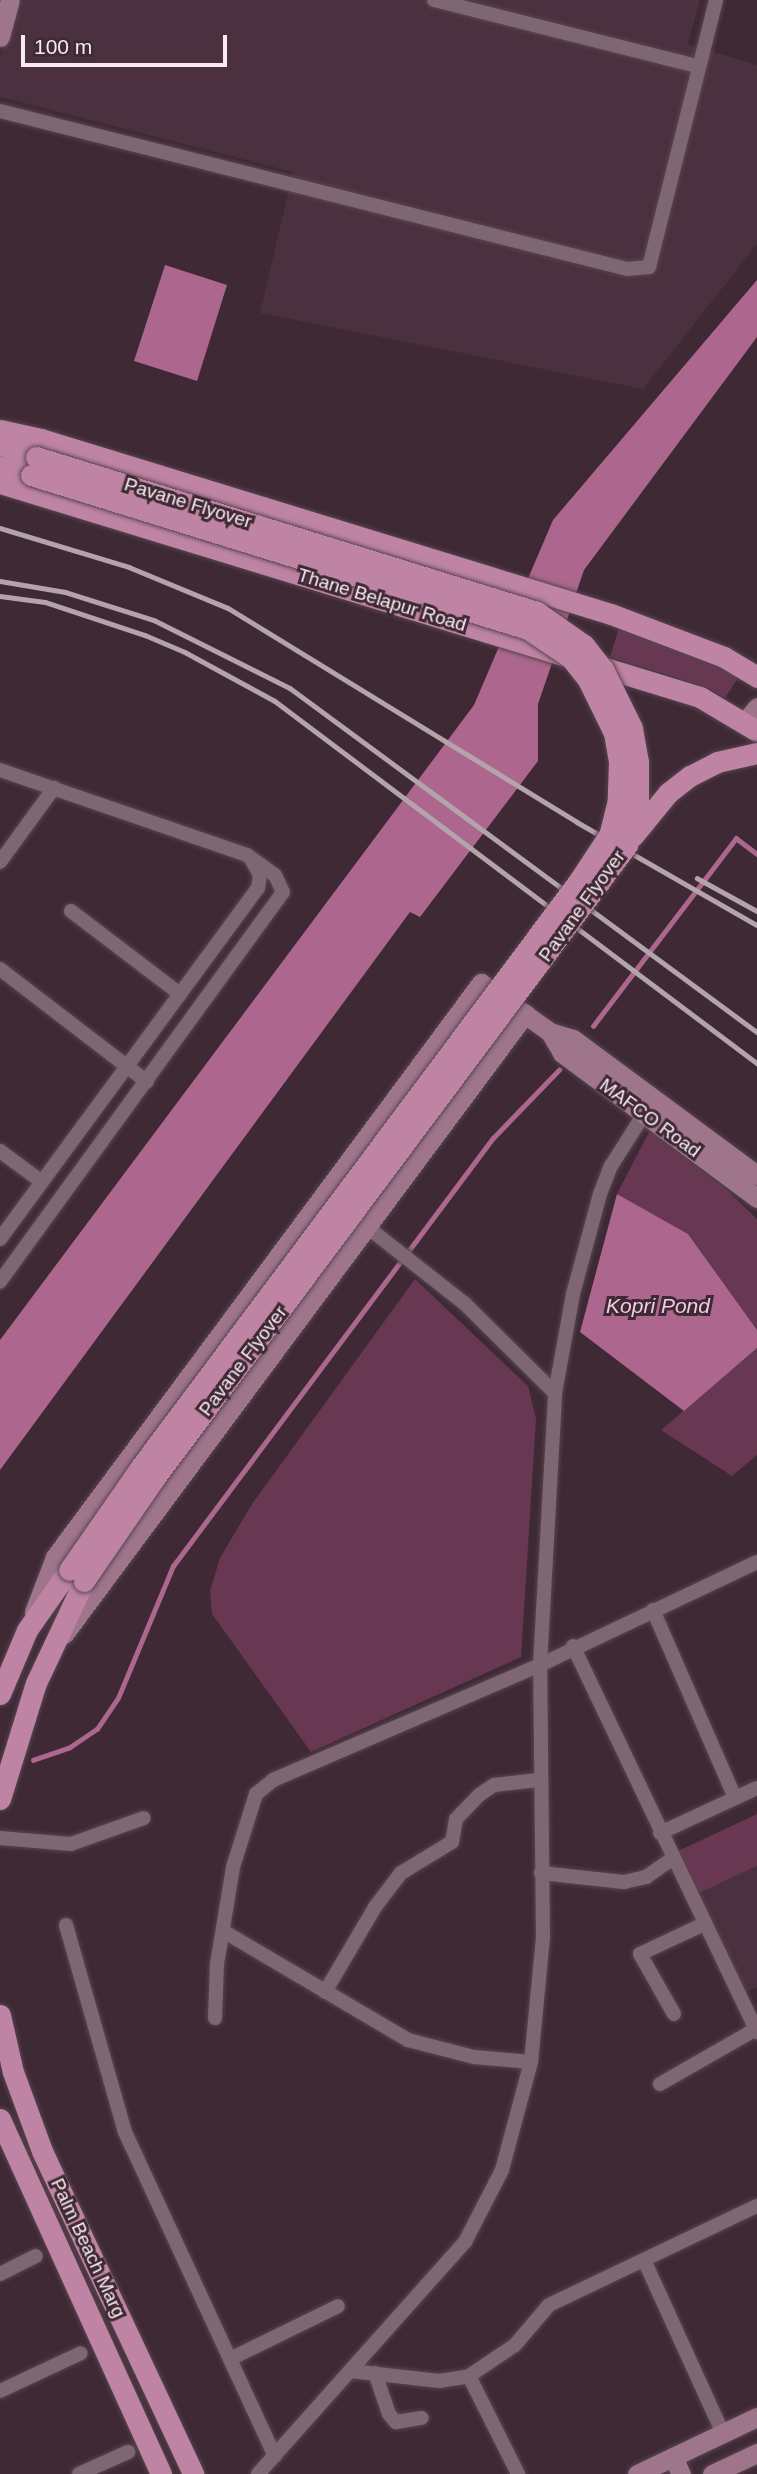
<!DOCTYPE html>
<html>
<head>
<meta charset="utf-8">
<style>
	body { margin:0 }
	#map { position:relative; width:757px; height:2474px; overflow:hidden; background:#3e2934; font-family:Helvetica,sans-serif }
	div>[style] { position:absolute }
	.built>* { inset:0; background:#4b303f }
	.green>* { inset:0; background:#683853 }
	.water>* { inset:0; background:#ad678e }
	.stream>* { height:4.5px; margin:-2.25px; padding:0 2.25px; transform-origin:2.25px; border-radius:2.25px; background:#ad678e }
	.roads { filter:drop-shadow(0 0 2px #57454f) drop-shadow(0 0 2px #57454f) }
	.street>* { height:14px; margin:-7px; padding:0 7px; transform-origin:7px; border-radius:7px; background:#7e6672 }
	.secondary>* { height:19px; margin:-9.5px; padding:0 9.5px; transform-origin:9.5px; border-radius:9.5px; background:#9f758b }
	.primary>* { height:21px; margin:-10.5px; padding:0 10.5px; transform-origin:10.5px; border-radius:10.5px; background:#bf83a4 }
	.rail>* { height:4.5px; margin:-2.25px; padding:0 2.25px; transform-origin:2.25px; border-radius:2.25px; background:#b3a3ab }
	.bridges { filter:drop-shadow(0 0 2px #57454f) drop-shadow(0 0 2px #57454f) }
	.primary-bridge>* { height:21px; margin:-10.5px; padding:0 10.5px; transform-origin:10.5px; border-radius:10.5px; background:#bf83a4 }
	span { translate:-50% -50%; white-space:nowrap; text-align:center; line-height:1.15; -webkit-text-stroke:6px #3e2934; paint-order:stroke }
	.street-label { font-size:19px; color:#f8eaf0 }
	.water-label { font-size:21px; color:#f4cce0; font-style:italic }
	.scale { position:absolute; left:21px; top:35px; width:206px; height:32px; box-sizing:border-box; border:4px solid #f8eaf0; border-top:0; padding-left:9px; font-size:21px; line-height:24px; white-space:nowrap; color:#f8eaf0; -webkit-text-stroke:5px #3e2934; paint-order:stroke }
</style>
</head>
<body>
<div id="map">
	<div class="built">
		<i style="clip-path:polygon(17px 0,700px 0,688px 44px,757px 65px,757px 244px,643px 389px,260px 313px,293px 172px,0 97px,0 58px)"></i>
		<i style="clip-path:polygon(757px 1866px,757px 1987px,746px 1992px,697px 1894px)"></i>
	</div>
	<div class="green">
		<i style="clip-path:polygon(619px 628px,719px 666px,738px 678px,725px 698px,706px 687px,610px 657px)"></i>
		<i style="clip-path:polygon(650px 1130px,725px 1188px,757px 1219px,757px 1330px,688px 1234px,617px 1194px)"></i>
		<i style="clip-path:polygon(415px 1279px,528px 1386px,536px 1419px,521px 1657px,311px 1752px,212px 1614px,210px 1591px,220px 1558px,252px 1504px)"></i>
		<i style="clip-path:polygon(757px 1348px,757px 1455px,732px 1476px,661px 1430px)"></i>
		<i style="clip-path:polygon(757px 1814px,757px 1866px,697px 1894px,676px 1852px)"></i>
	</div>
	<div class="water">
		<i style="clip-path:polygon(165px 265px,227px 285px,197px 381px,134px 361px)"></i>
		<i style="clip-path:polygon(757px 280px,757px 337px,584px 570px,538px 704px,538px 761px,420px 917px,410px 912px,0 1470px,0 1340px,474px 705px,553px 520px)"></i>
		<i style="clip-path:polygon(617px 1194px,688px 1234px,757px 1330px,757px 1348px,684px 1411px,580px 1332px)"></i>
	</div>
	<div class="stream">
		<i style="left:593px;top:1026px;width:236px;rotate:-52.7deg"></i>
		<i style="left:736px;top:838px;width:26px;rotate:37deg"></i>
		<i style="left:33px;top:1760px;width:39px;rotate:-19deg"></i>
		<i style="left:70px;top:1747px;width:32px;rotate:-34deg"></i>
		<i style="left:97px;top:1729px;width:37px;rotate:-56deg"></i>
		<i style="left:118px;top:1698px;width:143px;rotate:-67.4deg"></i>
		<i style="left:173px;top:1566px;width:534px;rotate:-53.22deg"></i>
		<i style="left:493px;top:1138px;width:95px;rotate:-45.9deg"></i>
	</div>
	<div class="roads">
		<div class="street">
			<i style="left:434px;top:0;width:271px;rotate:14.1deg"></i>
			<i style="left:0;top:111px;width:647px;rotate:14.14deg"></i>
			<i style="left:627px;top:269px;width:22px;rotate:-5deg"></i>
			<i style="left:649px;top:267px;width:275px;rotate:-75.9deg"></i>
			<i style="left:0;top:770px;width:261px;rotate:19deg"></i>
			<i style="left:247px;top:855px;width:34px;rotate:36deg"></i>
			<i style="left:275px;top:875px;width:19px;rotate:65deg"></i>
			<i style="left:283px;top:892px;width:482px;rotate:126deg"></i>
			<i style="left:0;top:862px;width:92px;rotate:-53.9deg"></i>
			<i style="left:71px;top:911px;width:137px;rotate:37.3deg"></i>
			<i style="left:0;top:969px;width:185px;rotate:37.5deg"></i>
			<i style="left:0;top:1151px;width:52px;rotate:36.4deg"></i>
			<i style="left:0;top:1239px;width:436px;rotate:-53.7deg"></i>
			<i style="left:258px;top:888px;width:13px;rotate:-81deg"></i>
			<i style="left:260px;top:875px;width:18px;rotate:-119deg"></i>
			<i style="left:555px;top:1393px;width:101px;rotate:-79.7deg"></i>
			<i style="left:573px;top:1294px;width:104px;rotate:-74.9deg"></i>
			<i style="left:600px;top:1194px;width:30px;rotate:-69deg"></i>
			<i style="left:611px;top:1166px;width:62px;rotate:-57.6deg"></i>
			<i style="left:653px;top:1610px;width:205px;rotate:66.4deg"></i>
			<i style="left:573px;top:1646px;width:428px;rotate:64.5deg"></i>
			<i style="left:660px;top:1833px;width:107px;rotate:-24.9deg"></i>
			<i style="left:0;top:1838px;width:71px;rotate:4.8deg"></i>
			<i style="left:71px;top:1844px;width:77px;rotate:-19.6deg"></i>
			<i style="left:541px;top:1873px;width:83px;rotate:6.2deg"></i>
			<i style="left:624px;top:1882px;width:23px;rotate:-13deg"></i>
			<i style="left:646px;top:1877px;width:32px;rotate:-35deg"></i>
			<i style="left:66px;top:1925px;width:215px;rotate:74.1deg"></i>
			<i style="left:125px;top:2132px;width:357px;rotate:65.2deg"></i>
			<i style="left:223px;top:1931px;width:215px;rotate:30.5deg"></i>
			<i style="left:408px;top:2040px;width:68px;rotate:14.4deg"></i>
			<i style="left:474px;top:2057px;width:57px;rotate:5deg"></i>
			<i style="left:325px;top:1992px;width:99px;rotate:-59.5deg"></i>
			<i style="left:375px;top:1907px;width:43px;rotate:-52.6deg"></i>
			<i style="left:401px;top:1873px;width:60px;rotate:-31.3deg"></i>
			<i style="left:452px;top:1842px;width:23px;rotate:-80deg"></i>
			<i style="left:456px;top:1819px;width:33px;rotate:-46deg"></i>
			<i style="left:479px;top:1795px;width:18px;rotate:-34deg"></i>
			<i style="left:494px;top:1785px;width:44px;rotate:-6.5deg"></i>
			<i style="left:674px;top:2014px;width:69px;rotate:-119.5deg"></i>
			<i style="left:640px;top:1954px;width:68px;rotate:-25.1deg"></i>
			<i style="left:215px;top:2018px;width:54px;rotate:-87.9deg"></i>
			<i style="left:217px;top:1964px;width:98px;rotate:-80.6deg"></i>
			<i style="left:233px;top:1867px;width:77px;rotate:-72.5deg"></i>
			<i style="left:256px;top:1794px;width:22px;rotate:-39deg"></i>
			<i style="left:273px;top:1780px;width:291px;rotate:-23.3deg"></i>
			<i style="left:540px;top:1665px;width:240px;rotate:-25.4deg"></i>
			<i style="left:660px;top:2084px;width:111px;rotate:-29.8deg"></i>
			<i style="left:644px;top:2260px;width:190px;rotate:65.5deg"></i>
			<i style="left:0;top:2274px;width:40px;rotate:-26.6deg"></i>
			<i style="left:230px;top:2359px;width:120px;rotate:-26.1deg"></i>
			<i style="left:351px;top:2371px;width:89px;rotate:6.5deg"></i>
			<i style="left:439px;top:2381px;width:30px;rotate:-9deg"></i>
			<i style="left:469px;top:2376px;width:55px;rotate:-34deg"></i>
			<i style="left:515px;top:2345px;width:52px;rotate:-49.6deg"></i>
			<i style="left:549px;top:2305px;width:230px;rotate:-25.5deg"></i>
			<i style="left:375px;top:2373px;width:43px;rotate:71.1deg"></i>
			<i style="left:389px;top:2414px;width:11px;rotate:49deg"></i>
			<i style="left:396px;top:2422px;width:26px;rotate:-9deg"></i>
			<i style="left:469px;top:2376px;width:110px;rotate:63.4deg"></i>
			<i style="left:0;top:2391px;width:89px;rotate:-25.1deg"></i>
			<i style="left:79px;top:2474px;width:54px;rotate:-24.2deg"></i>
			<i style="left:258px;top:2474px;width:311px;rotate:-48.3deg"></i>
			<i style="left:465px;top:2242px;width:81px;rotate:-62.8deg"></i>
			<i style="left:502px;top:2170px;width:112px;rotate:-75deg"></i>
			<i style="left:531px;top:2062px;width:125px;rotate:-84.5deg"></i>
			<i style="left:543px;top:1938px;width:273px;rotate:-90.6deg"></i>
			<i style="left:540px;top:1665px;width:272px;rotate:-86.8deg"></i>
			<i style="left:555px;top:1393px;width:127px;rotate:-135.3deg"></i>
			<i style="left:465px;top:1304px;width:125px;rotate:-141.8deg"></i>
		</div>
		<div class="secondary">
			<i style="left:0;top:37px;width:38px;rotate:-75deg"></i>
			<i style="left:745px;top:722px;width:19px;rotate:-51deg"></i>
			<i style="left:550px;top:1032px;width:24px;rotate:60deg"></i>
			<i style="left:562px;top:1053px;width:243px;rotate:36.6deg"></i>
			<i style="left:34px;top:1612px;width:59px;rotate:-69.1deg"></i>
			<i style="left:55px;top:1557px;width:715px;rotate:-53.42deg"></i>
			<i style="left:481px;top:983px;width:85px;rotate:35.4deg"></i>
			<i style="left:550px;top:1032px;width:24px;rotate:17deg"></i>
			<i style="left:573px;top:1039px;width:229px;rotate:36.5deg"></i>
			<i style="left:64px;top:1634px;width:773px;rotate:-53.37deg"></i>
			<i style="left:673px;top:2457px;width:19px;rotate:65deg"></i>
			<i style="left:637px;top:2474px;width:133px;rotate:-25.4deg"></i>
			<i style="left:712px;top:2474px;width:50px;rotate:-25deg"></i>
		</div>
		<div class="primary">
			<i style="left:0;top:430px;width:42px;rotate:12.4deg"></i>
			<i style="left:41px;top:439px;width:596px;rotate:17.07deg"></i>
			<i style="left:611px;top:614px;width:121px;rotate:20.8deg"></i>
			<i style="left:724px;top:657px;width:39px;rotate:31deg"></i>
			<i style="left:0;top:445px;width:38px;rotate:18deg"></i>
			<i style="left:0;top:467px;width:32px;rotate:14deg"></i>
			<i style="left:0;top:483px;width:732px;rotate:17deg"></i>
			<i style="left:700px;top:697px;width:66px;rotate:30.8deg"></i>
			<i style="left:0;top:1694px;width:69px;rotate:-67.1deg"></i>
			<i style="left:27px;top:1630px;width:73px;rotate:-55deg"></i>
			<i style="left:0;top:1799px;width:121px;rotate:-72.8deg"></i>
			<i style="left:36px;top:1683px;width:113px;rotate:-64.8deg"></i>
			<i style="left:0;top:2015px;width:58px;rotate:77.2deg"></i>
			<i style="left:13px;top:2072px;width:84px;rotate:69.8deg"></i>
			<i style="left:42px;top:2151px;width:357px;rotate:64.9deg"></i>
			<i style="left:0;top:2119px;width:390px;rotate:65.6deg"></i>
		</div>
	</div>
	<div class="rail">
		<i style="left:0;top:528px;width:135px;rotate:16.8deg"></i>
		<i style="left:129px;top:567px;width:107px;rotate:22.5deg"></i>
		<i style="left:228px;top:608px;width:409px;rotate:31.5deg"></i>
		<i style="left:577px;top:822px;width:207px;rotate:29.8deg"></i>
		<i style="left:0;top:581px;width:66px;rotate:9.6deg"></i>
		<i style="left:65px;top:592px;width:93px;rotate:17.5deg"></i>
		<i style="left:154px;top:620px;width:152px;rotate:26.6deg"></i>
		<i style="left:290px;top:688px;width:580px;rotate:36.38deg"></i>
		<i style="left:0;top:596px;width:45px;rotate:7.6deg"></i>
		<i style="left:45px;top:602px;width:105px;rotate:18.3deg"></i>
		<i style="left:145px;top:635px;width:43px;rotate:23deg"></i>
		<i style="left:185px;top:652px;width:102px;rotate:28.6deg"></i>
		<i style="left:275px;top:701px;width:603px;rotate:36.91deg"></i>
		<i style="left:697px;top:878px;width:68px;rotate:28.8deg"></i>
	</div>
	<div class="bridges">
		<div class="primary-bridge">
			<i style="left:36px;top:457px;width:524px;rotate:17.19deg"></i>
			<i style="left:537px;top:612px;width:57px;rotate:35.1deg"></i>
			<i style="left:584px;top:645px;width:31px;rotate:52deg"></i>
			<i style="left:603px;top:669px;width:66px;rotate:63.8deg"></i>
			<i style="left:632px;top:728px;width:34px;rotate:80deg"></i>
			<i style="left:638px;top:761px;width:41px;rotate:90deg"></i>
			<i style="left:638px;top:802px;width:44px;rotate:104.3deg"></i>
			<i style="left:627px;top:845px;width:791px;rotate:126.73deg"></i>
			<i style="left:154px;top:1479px;width:124px;rotate:124.5deg"></i>
			<i style="left:31px;top:475px;width:520px;rotate:17.22deg"></i>
			<i style="left:528px;top:629px;width:52px;rotate:34deg"></i>
			<i style="left:571px;top:658px;width:28px;rotate:52deg"></i>
			<i style="left:588px;top:680px;width:59px;rotate:63.9deg"></i>
			<i style="left:614px;top:733px;width:29px;rotate:80deg"></i>
			<i style="left:619px;top:762px;width:38px;rotate:92deg"></i>
			<i style="left:618px;top:800px;width:36px;rotate:104deg"></i>
			<i style="left:609px;top:835px;width:56px;rotate:123.4deg"></i>
			<i style="left:578px;top:882px;width:732px;rotate:126.78deg"></i>
			<i style="left:140px;top:1468px;width:124px;rotate:124.8deg"></i>
			<i style="left:633px;top:836px;width:55px;rotate:-50.9deg"></i>
			<i style="left:668px;top:793px;width:28px;rotate:-38deg"></i>
			<i style="left:690px;top:776px;width:30px;rotate:-27deg"></i>
			<i style="left:717px;top:762px;width:41px;rotate:-12.7deg"></i>
		</div>
	</div>
	<div class="street-label">
		<span style="left:188px;top:503px;rotate:17deg">Pavane Flyover</span>
		<span style="left:382px;top:600px;rotate:17deg">Thane Belapur Road</span>
		<span style="left:582px;top:906px;rotate:-54deg">Pavane Flyover</span>
		<span style="left:650px;top:1118px;rotate:36deg">MAFCO Road</span>
		<span style="left:243px;top:1361px;rotate:-53deg">Pavane Flyover</span>
		<span style="left:88px;top:2248px;rotate:65deg">Palm Beach Marg</span>
	</div>
	<div class="water-label">
		<span style="left:658px;top:1306px">Kopri Pond</span>
	</div>
	<div class="scale">100 m</div>
</div>
</body>
</html>
